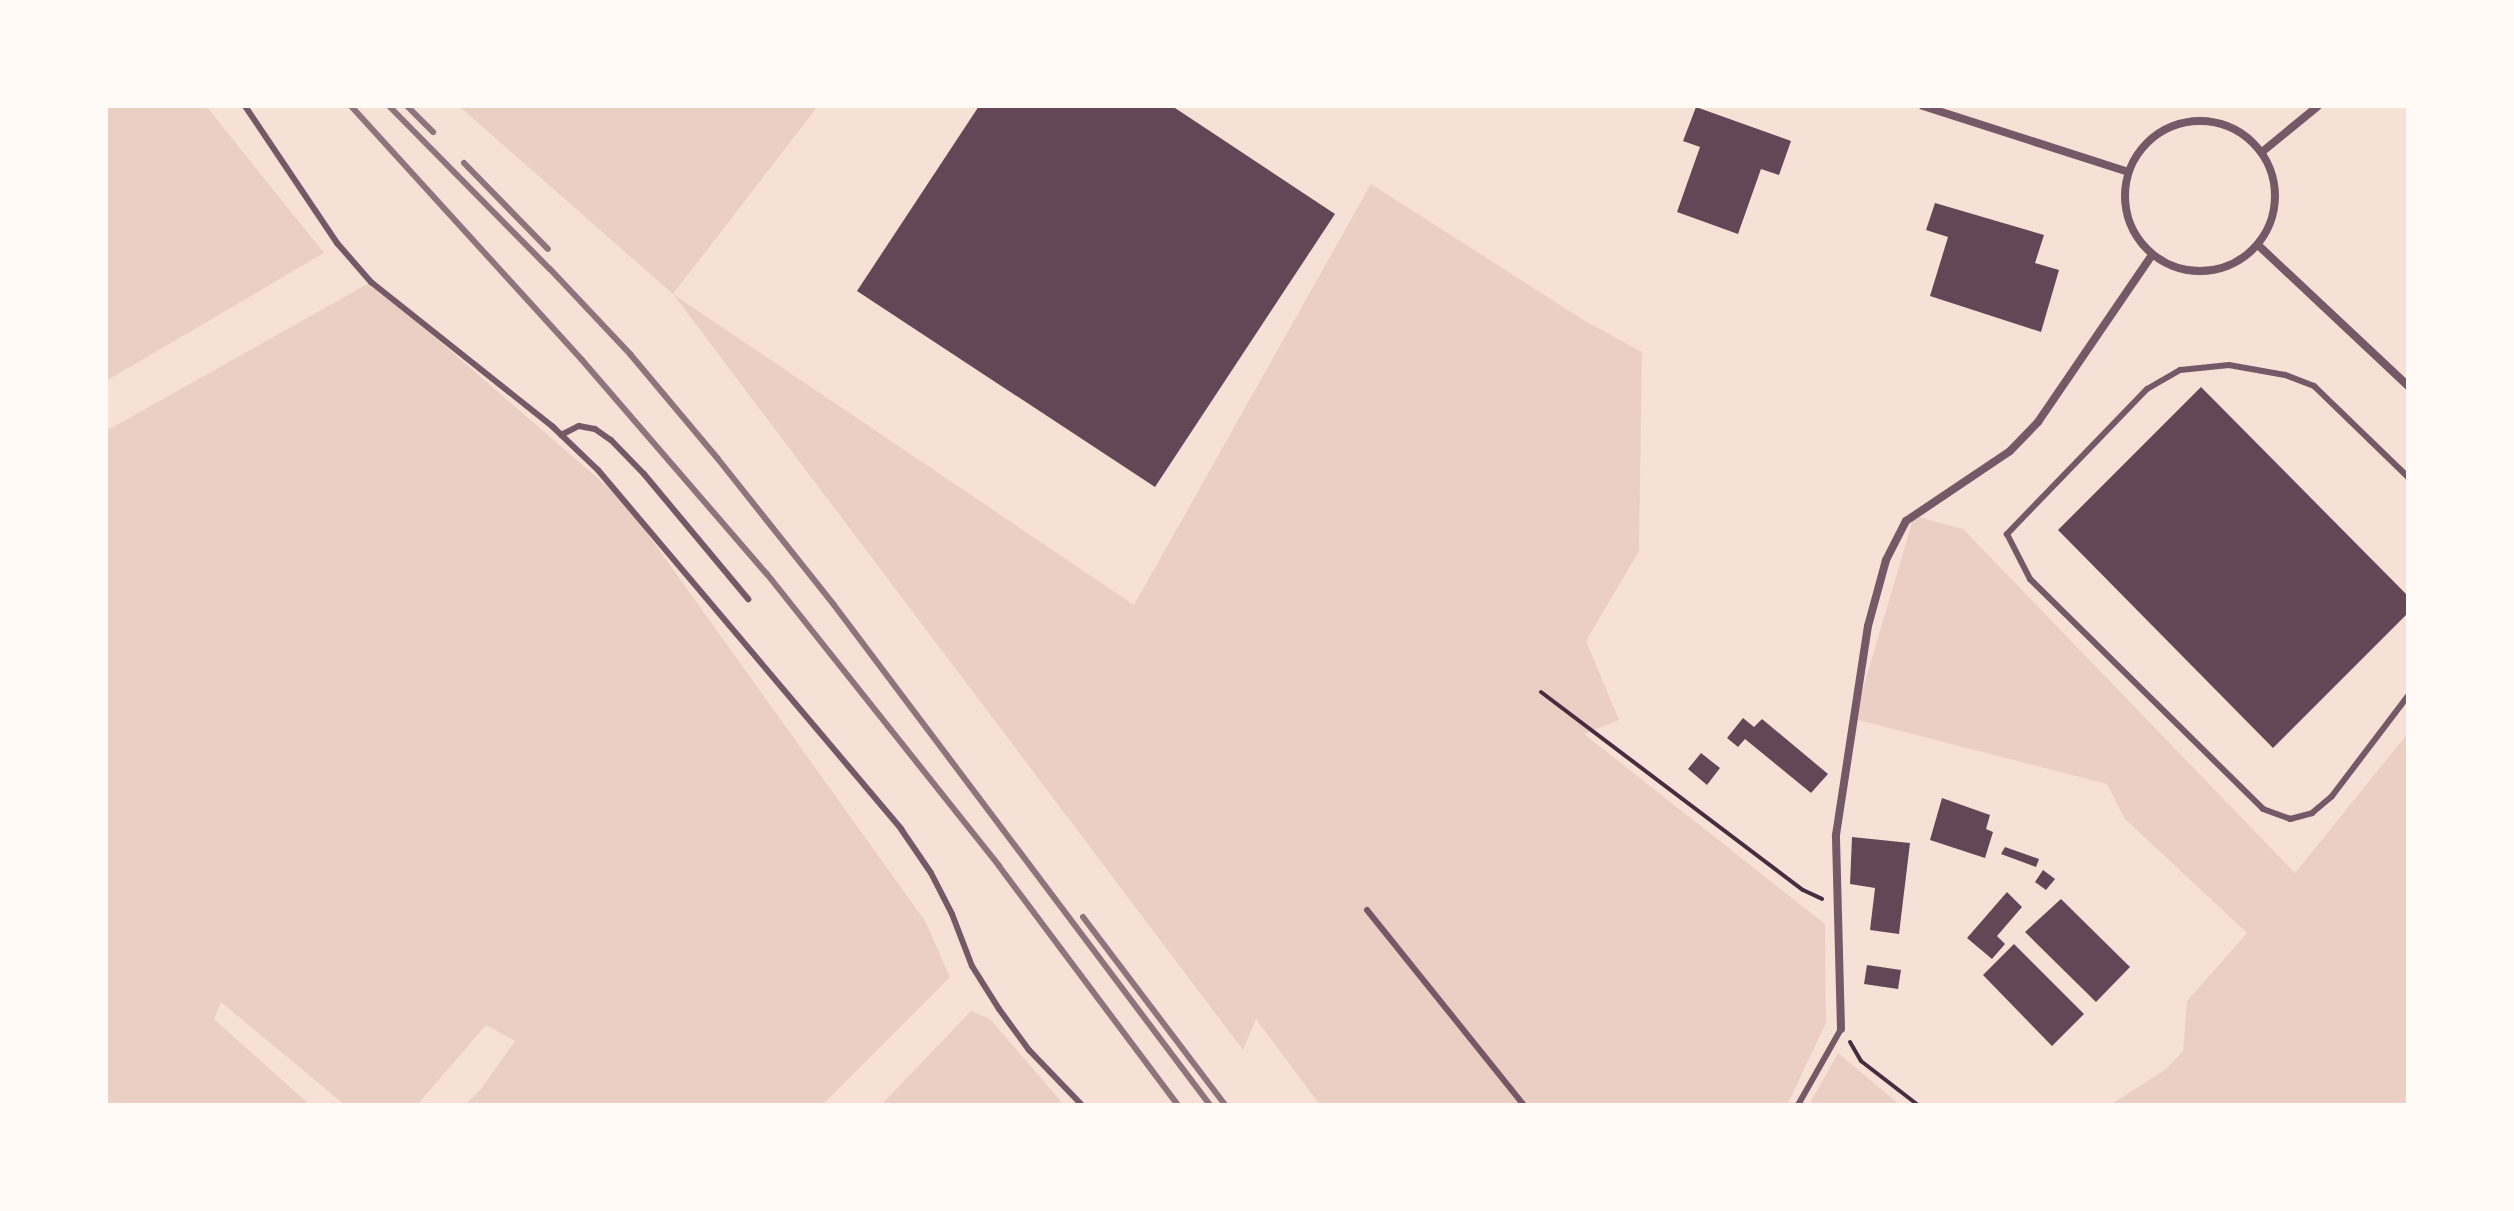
<!DOCTYPE html>
<html>
<head>
<meta charset="utf-8">
<style>
	body { margin:0 }
	#map { position:relative; width:2514px; height:1211px; overflow:hidden; background:#f7e1d7; font-family:"Crimson Pro",serif }
	div>[style] { position:absolute }
	.green>* { inset:0; background:#ebcfc5 }
	.building>* { inset:0; background:#644757 }
	.path>* { height:4px; margin:-2px; padding:0 2px; transform-origin:2px; border-radius:2px; background:#4a2c40 }
	.service>* { height:6px; margin:-3px; padding:0 3px; transform-origin:3px; border-radius:3px; background:#755966 }
	.minor>* { height:8px; margin:-4px; padding:0 4px; transform-origin:4px; border-radius:4px; background:#755966 }
	.minor>.ring { margin:-4px; padding:0; box-sizing:content-box; background:none; border:8px solid #755966; border-radius:50% }
	.rail>* { height:6px; margin:-3px; padding:0 3px; transform-origin:3px; border-radius:3px; background:#8f747c }
	span { translate:-50% -50%; white-space:nowrap; text-align:center; line-height:1.15; -webkit-text-stroke:6px #fffaf5; paint-order:stroke }
	.frame { position:absolute; inset:0; border:108px solid #fffaf5; pointer-events:none }
</style>
</head>
<body>
<div id="map">
	<div class="green">
		<i style="clip-path:polygon(106px 106px,206px 106px,324px 253px,106px 381px)"></i>
		<i style="clip-path:polygon(464px 106px,818px 106px,673px 294px,1134px 605px,1371px 184px,1585px 321px,1642px 352px,1639px 551px,1586px 641px,1619px 720px,1584px 734px,1825px 924px,1826px 1023px,1787px 1105px,1320px 1105px,1256px 1019px,1243px 1050px,673px 294px,461px 108px)"></i>
		<i style="clip-path:polygon(371px 282px,624px 501px,925px 921px,950px 977px,822px 1105px,465px 1105px,481px 1089px,515px 1041px,486px 1025px,417px 1105px,345px 1105px,221px 1002px,214px 1019px,310px 1105px,106px 1105px,106px 431px)"></i>
		<i style="clip-path:polygon(1914px 516px,1963px 529px,2295px 873px,2408px 733px,2408px 1105px,2110px 1105px,2165px 1070px,2183px 1051px,2187px 1001px,2247px 933px,2124px 818px,2107px 784px,1854px 719px)"></i>
		<i style="clip-path:polygon(971px 1011px,990px 1019px,1064px 1105px,881px 1105px)"></i>
		<i style="clip-path:polygon(1838px 1053px,1900px 1105px,1809px 1105px)"></i>
	</div>
	<div class="building">
		<i style="clip-path:polygon(979px 106px,1172px 106px,1335px 214px,1155px 487px,857px 291px)"></i>
		<i style="clip-path:polygon(1696px 107px,1791px 141px,1779px 175px,1761px 169px,1738px 234px,1677px 212px,1700px 147px,1683px 141px)"></i>
		<i style="clip-path:polygon(1935px 203px,2044px 235px,2035px 263px,2059px 270px,2041px 332px,1930px 296px,1948px 237px,1926px 230px)"></i>
		<i style="clip-path:polygon(2201px 387px,2408px 596px,2408px 613px,2273px 748px,2058px 530px)"></i>
		<i style="clip-path:polygon(1743px 718px,1754px 727px,1762px 719px,1828px 774px,1811px 793px,1745px 739px,1738px 747px,1727px 738px)"></i>
		<i style="clip-path:polygon(1701px 753px,1720px 768px,1707px 785px,1688px 769px)"></i>
		<i style="clip-path:polygon(1942px 798px,1990px 815px,1986px 829px,1993px 832px,1985px 858px,1930px 840px)"></i>
		<i style="clip-path:polygon(1852px 837px,1910px 843px,1899px 934px,1870px 930px,1875px 888px,1850px 884px)"></i>
		<i style="clip-path:polygon(2005px 847px,2039px 859px,2036px 867px,2001px 854px)"></i>
		<i style="clip-path:polygon(2043px 870px,2055px 879px,2046px 890px,2035px 882px)"></i>
		<i style="clip-path:polygon(2007px 892px,2022px 907px,1997px 936px,2005px 944px,1992px 959px,1967px 938px)"></i>
		<i style="clip-path:polygon(2061px 899px,2130px 967px,2096px 1002px,2025px 932px)"></i>
		<i style="clip-path:polygon(2014px 944px,2084px 1014px,2052px 1046px,1983px 975px)"></i>
		<i style="clip-path:polygon(1867px 965px,1901px 970px,1898px 989px,1864px 984px)"></i>
	</div>
	<div class="path">
		<i style="left:1541px;top:692px;width:328px;rotate:37.1deg"></i>
		<i style="left:1803px;top:890px;width:21px;rotate:25deg"></i>
		<i style="left:1850px;top:1042px;width:22px;rotate:60deg"></i>
		<i style="left:1861px;top:1061px;width:72px;rotate:37.7deg"></i>
	</div>
	<div class="service">
		<i style="left:245px;top:106px;width:165px;rotate:56.1deg"></i>
		<i style="left:337px;top:243px;width:52px;rotate:48.9deg"></i>
		<i style="left:371px;top:282px;width:233px;rotate:38.5deg"></i>
		<i style="left:553px;top:427px;width:62px;rotate:43.7deg"></i>
		<i style="left:598px;top:470px;width:470px;rotate:49.8deg"></i>
		<i style="left:901px;top:829px;width:53px;rotate:55.7deg"></i>
		<i style="left:931px;top:873px;width:46px;rotate:62.9deg"></i>
		<i style="left:952px;top:914px;width:56px;rotate:69deg"></i>
		<i style="left:972px;top:966px;width:51px;rotate:57.9deg"></i>
		<i style="left:999px;top:1009px;width:51px;rotate:53.8deg"></i>
		<i style="left:1029px;top:1050px;width:76px;rotate:46.1deg"></i>
		<i style="left:561px;top:435px;width:20px;rotate:-27deg"></i>
		<i style="left:579px;top:426px;width:16px;rotate:11deg"></i>
		<i style="left:595px;top:429px;width:19px;rotate:35deg"></i>
		<i style="left:611px;top:440px;width:47px;rotate:45.9deg"></i>
		<i style="left:644px;top:474px;width:163px;rotate:50.2deg"></i>
		<i style="left:2408px;top:477px;width:131px;rotate:-135.9deg"></i>
		<i style="left:2314px;top:386px;width:31px;rotate:-159deg"></i>
		<i style="left:2285px;top:375px;width:57px;rotate:-169.9deg"></i>
		<i style="left:2229px;top:365px;width:49px;rotate:174.2deg"></i>
		<i style="left:2180px;top:370px;width:38px;rotate:150deg"></i>
		<i style="left:2147px;top:389px;width:202px;rotate:134deg"></i>
		<i style="left:2007px;top:534px;width:51px;rotate:62.9deg"></i>
		<i style="left:2030px;top:579px;width:327px;rotate:44.6deg"></i>
		<i style="left:2263px;top:809px;width:29px;rotate:20deg"></i>
		<i style="left:2290px;top:819px;width:23px;rotate:-15deg"></i>
		<i style="left:2312px;top:813px;width:26px;rotate:-40deg"></i>
		<i style="left:2332px;top:796px;width:126px;rotate:-52.8deg"></i>
		<i style="left:1367px;top:910px;width:250px;rotate:51.2deg"></i>
		<i style="left:1798px;top:1105px;width:87px;rotate:-60.5deg"></i>
	</div>
	<div class="minor">
		<i style="left:1923px;top:106px;width:215px;rotate:17.8deg"></i>
		<i class="ring" style="left:2125px;top:121px;width:142px;height:142px"></i>
		<i style="left:2262px;top:152px;width:72px;rotate:-39.4deg"></i>
		<i style="left:2258px;top:245px;width:206px;rotate:43.2deg"></i>
		<i style="left:1841px;top:1029px;width:194px;rotate:-91.5deg"></i>
		<i style="left:1836px;top:835px;width:211px;rotate:-81.3deg"></i>
		<i style="left:1868px;top:626px;width:68px;rotate:-74.7deg"></i>
		<i style="left:1886px;top:560px;width:44px;rotate:-62.9deg"></i>
		<i style="left:1906px;top:521px;width:125px;rotate:-33.9deg"></i>
		<i style="left:2010px;top:451px;width:40px;rotate:-46deg"></i>
		<i style="left:2038px;top:422px;width:202px;rotate:-55.7deg"></i>
	</div>
	<div class="rail">
		<i style="left:351px;top:106px;width:343px;rotate:47.7deg"></i>
		<i style="left:582px;top:360px;width:283px;rotate:49.2deg"></i>
		<i style="left:767px;top:574px;width:373px;rotate:51.5deg"></i>
		<i style="left:999px;top:866px;width:299px;rotate:53.2deg"></i>
		<i style="left:389px;top:106px;width:229px;rotate:45.4deg"></i>
		<i style="left:550px;top:269px;width:117px;rotate:46.7deg"></i>
		<i style="left:630px;top:354px;width:137px;rotate:50deg"></i>
		<i style="left:718px;top:459px;width:186px;rotate:51.5deg"></i>
		<i style="left:834px;top:605px;width:626px;rotate:53.06deg"></i>
		<i style="left:407px;top:106px;width:37px;rotate:45deg"></i>
		<i style="left:464px;top:163px;width:120px;rotate:45.7deg"></i>
		<i style="left:1083px;top:917px;width:236px;rotate:52.9deg"></i>
	</div>
	<div class="frame"></div>
</div>
</body>
</html>
